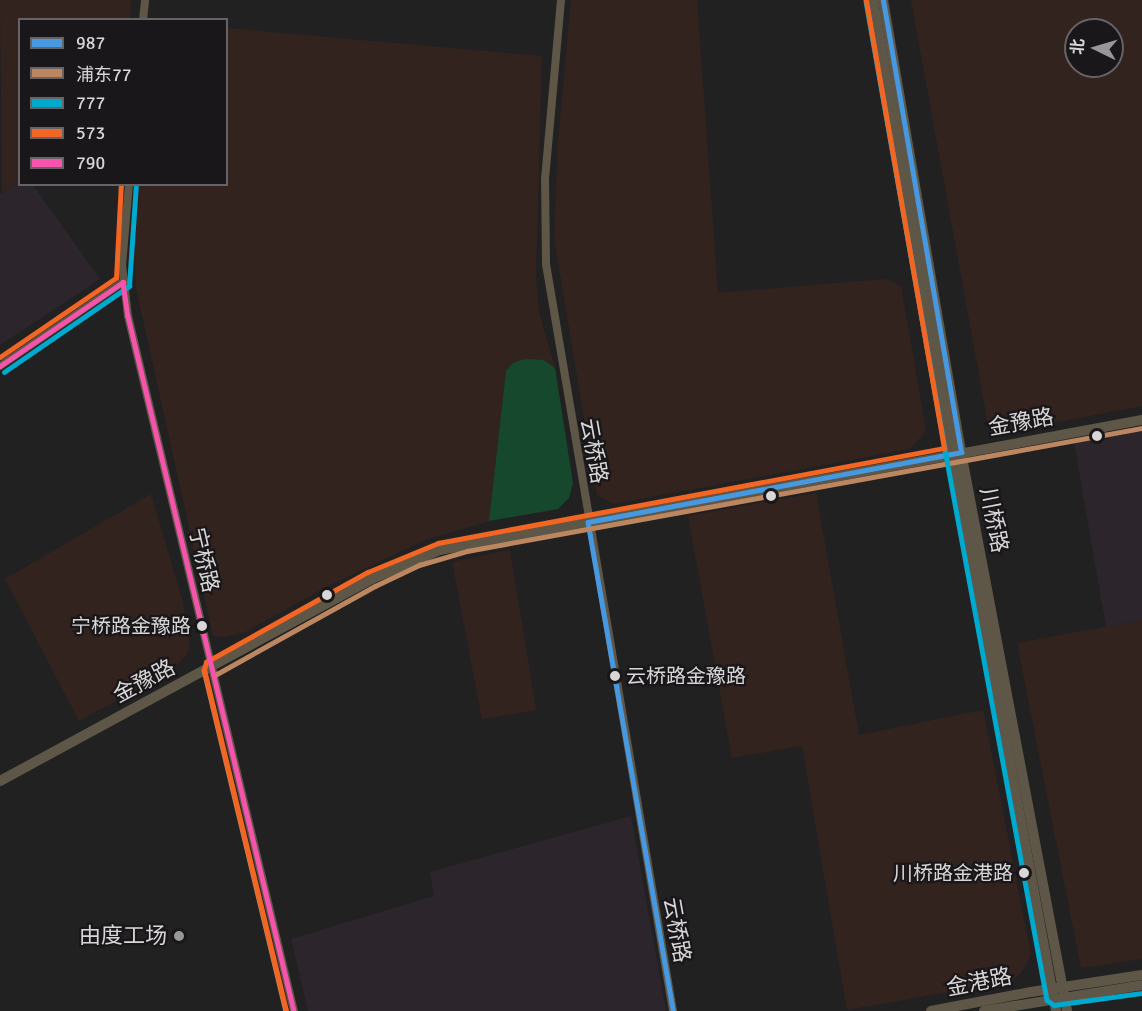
<!DOCTYPE html>
<html>
<head>
<meta charset="utf-8">
<style>
	body { margin:0 }
	#map { position:relative; width:1142px; height:1011px; overflow:hidden; background:#222122; font-family:Signika,"Noto Sans SC",sans-serif }
	div>[style] { position:absolute }
	.built>* { inset:0; background:#2c252c }
	.industrial>* { inset:0; background:#32231f }
	.green>* { inset:0; background:#16482d }
	.minor>* { height:8px; margin:-4px; padding:0 4px; transform-origin:4px; border-radius:4px; background:#5e5646 }
	.tertiary>* { height:10px; margin:-5px; padding:0 5px; transform-origin:5px; border-radius:5px; background:#5e5646 }
	.bus-1>* { height:4.5px; margin:-2.25px; padding:0 2.25px; transform-origin:2.25px; border-radius:2.25px; background:#4699e1 }
	.bus-2>* { height:4.5px; margin:-2.25px; padding:0 2.25px; transform-origin:2.25px; border-radius:2.25px; background:#bb8660 }
	.bus-3>* { height:4.5px; margin:-2.25px; padding:0 2.25px; transform-origin:2.25px; border-radius:2.25px; background:#00a9ce }
	.bus-4>* { height:4.5px; margin:-2.25px; padding:0 2.25px; transform-origin:2.25px; border-radius:2.25px; background:#f26522 }
	.bus-5>* { height:4.5px; margin:-2.25px; padding:0 2.25px; transform-origin:2.25px; border-radius:2.25px; background:#f653ac }
	.dots>* { width:16px; height:16px; translate:-50% -50%; box-sizing:border-box; border:3px solid #191719; border-radius:50% }
	span { translate:-50% -50%; white-space:nowrap; text-align:center; line-height:1.15; -webkit-text-stroke:4.5px #191719; paint-order:stroke }
	.bus-label { font-size:20px; color:#d8d6d7 }
	.right { translate:-100% -50%; text-align:right }
	.left { translate:0 -50%; text-align:left }
	.street-label { font-size:22px; color:#d8d6d7 }
	.poi-label { font-size:22px; color:#d8d6d7 }
	.legend { position:absolute; left:18px; top:18px; width:210px; height:168px; box-sizing:border-box; background:#191719; border:2px solid #656365; margin:0; padding:8px 10px; list-style:none; font-size:18px; color:#d8d6d7 }
	.legend li { display:flex; align-items:center; gap:12px; height:30px }
	.legend b { width:30px; border:2px solid #656365 }
	.north { position:absolute; left:1064px; top:18px; width:60px; height:60px; box-sizing:border-box; background:#191719; border:2px solid #656365; border-radius:50%; rotate:275deg; font-size:16px; font-weight:700; line-height:24px; text-align:center; color:#d8d6d7 }
	.north::after { content:''; display:block; margin:auto; width:21px; height:27px; background:#989798; clip-path:polygon(50% 0,100% 100%,50% 72%,0 100%) }
</style>
</head>
<body>
<div id="map">
	<div class="built">
		<i style="clip-path:polygon(19px 181px,20px 184px,33px 185px,100px 279px,0 345px,0 193px,2px 195px)"></i>
		<i style="clip-path:polygon(1142px 430px,1142px 620px,1106px 627px,1074px 442px)"></i>
		<i style="clip-path:polygon(631px 816px,666px 1011px,308px 1011px,291px 939px,434px 896px,430px 872px)"></i>
	</div>
	<div class="industrial">
		<i style="clip-path:polygon(0 0,131px 0,130px 19px,20px 20px,19px 181px,2px 195px)"></i>
		<i style="clip-path:polygon(571px 0,697px 0,718px 293px,886px 279px,901px 286px,926px 431px,910px 449px,613px 504px,597px 495px,554px 238px,558px 141px)"></i>
		<i style="clip-path:polygon(evenodd,911px 0,1142px 0,1142px 406px,990px 435px,911px 0,1076px 30px,1112px 30px,1112px 66px,1076px 66px,1076px 30px)"></i>
		<i style="clip-path:polygon(227px 28px,542px 56px,536px 278px,539px 312px,555px 368px,544px 360px,506px 371px,489px 521px,425px 540px,328px 586px,245px 632px,225px 637px,213px 636px,136px 288px,134px 253px,140px 185px,226px 184px)"></i>
		<i style="clip-path:polygon(816px 493px,859px 735px,983px 710px,1031px 955px,1022px 972px,1012px 981px,847px 1010px,802px 746px,732px 758px,688px 516px)"></i>
		<i style="clip-path:polygon(151px 494px,183px 602px,190px 646px,187px 654px,173px 670px,79px 721px,5px 579px)"></i>
		<i style="clip-path:polygon(510px 550px,536px 710px,482px 719px,452px 562px)"></i>
		<i style="clip-path:polygon(1142px 620px,1142px 959px,1081px 968px,1017px 643px)"></i>
	</div>
	<div class="green">
		<i style="clip-path:polygon(525px 359px,544px 360px,555px 368px,573px 483px,569px 498px,558px 509px,489px 521px,506px 371px,513px 363px)"></i>
	</div>
	<div class="minor">
		<i style="left:561px;top:0;width:179px;rotate:95.1deg"></i>
		<i style="left:545px;top:178px;width:86px;rotate:89.3deg"></i>
		<i style="left:546px;top:264px;width:758px;rotate:80.35deg"></i>
		<i style="left:143px;top:20px;width:20px;rotate:-84deg"></i>
		<i style="left:129px;top:184px;width:81px;rotate:94.9deg"></i>
		<i style="left:122px;top:265px;width:51px;rotate:83.3deg"></i>
		<i style="left:128px;top:316px;width:715px;rotate:76.57deg"></i>
		<i style="left:0;top:366px;width:149px;rotate:-34.3deg"></i>
	</div>
	<div class="tertiary">
		<i style="left:873px;top:0;width:461px;rotate:80deg"></i>
		<i style="left:953px;top:454px;width:566px;rotate:79.52deg"></i>
		<i style="left:883px;top:0;width:459px;rotate:80.2deg"></i>
		<i style="left:961px;top:452px;width:569px;rotate:79.26deg"></i>
		<i style="left:0;top:781px;width:423px;rotate:-28.5deg"></i>
		<i style="left:372px;top:579px;width:74px;rotate:-23.1deg"></i>
		<i style="left:440px;top:550px;width:714px;rotate:-10.49deg"></i>
		<i style="left:931px;top:1011px;width:102px;rotate:-10.8deg"></i>
		<i style="left:1031px;top:992px;width:112px;rotate:-8.7deg"></i>
		<i style="left:984px;top:1011px;width:160px;rotate:-9.3deg"></i>
	</div>
	<div class="bus-1">
		<i style="left:588px;top:522px;width:380px;rotate:-10.6deg"></i>
		<i style="left:961px;top:452px;width:459px;rotate:-99.8deg"></i>
		<i style="left:588px;top:522px;width:496px;rotate:80.1deg"></i>
	</div>
	<div class="bus-2">
		<i style="left:204px;top:670px;width:351px;rotate:76.5deg"></i>
		<i style="left:215px;top:675px;width:183px;rotate:-29.1deg"></i>
		<i style="left:375px;top:586px;width:49px;rotate:-25.5deg"></i>
		<i style="left:419px;top:565px;width:50px;rotate:-16.3deg"></i>
		<i style="left:467px;top:551px;width:686px;rotate:-10.33deg"></i>
	</div>
	<div class="bus-3">
		<i style="left:866px;top:1px;width:461px;rotate:80deg"></i>
		<i style="left:946px;top:455px;width:554px;rotate:79.5deg"></i>
		<i style="left:1047px;top:1000px;width:9px;rotate:36deg"></i>
		<i style="left:1054px;top:1005px;width:89px;rotate:-7.8deg"></i>
		<i style="left:4px;top:372px;width:152px;rotate:-34.5deg"></i>
		<i style="left:129px;top:286px;width:102px;rotate:-86.1deg"></i>
	</div>
	<div class="bus-4">
		<i style="left:0;top:357px;width:140px;rotate:-34.3deg"></i>
		<i style="left:116px;top:278px;width:94px;rotate:-87deg"></i>
		<i style="left:286px;top:1011px;width:351px;rotate:-103.5deg"></i>
		<i style="left:204px;top:670px;width:8px;rotate:-76deg"></i>
		<i style="left:206px;top:662px;width:185px;rotate:-29.1deg"></i>
		<i style="left:368px;top:572px;width:76px;rotate:-22.5deg"></i>
		<i style="left:438px;top:543px;width:515px;rotate:-10.63deg"></i>
		<i style="left:944px;top:448px;width:454px;rotate:-99.9deg"></i>
	</div>
	<div class="bus-5">
		<i style="left:123px;top:282px;width:34px;rotate:82deg"></i>
		<i style="left:128px;top:316px;width:715px;rotate:76.57deg"></i>
		<i style="left:0;top:366px;width:149px;rotate:-34.3deg"></i>
	</div>
	<div class="dots">
		<i style="left:1097px;top:436px;background:#d8d6d7"></i>
		<i style="left:771px;top:496px;background:#d8d6d7"></i>
		<i style="left:327px;top:595px;background:#d8d6d7"></i>
		<i style="left:202px;top:626px;background:#d8d6d7"></i>
		<i style="left:615px;top:676px;background:#d8d6d7"></i>
		<i style="left:1024px;top:873px;background:#d8d6d7"></i>
		<i style="left:179px;top:936px;background:#989798"></i>
	</div>
	<div class="bus-label">
		<span class="right" style="left:191px;top:626px">宁桥路金豫路</span>
		<span class="left" style="left:626px;top:676px">云桥路金豫路</span>
		<span class="right" style="left:1013px;top:873px">川桥路金港路</span>
	</div>
	<div class="street-label">
		<span style="left:1021px;top:422px;rotate:-10deg">金豫路</span>
		<span style="left:594px;top:451px;rotate:80deg">云桥路</span>
		<span style="left:994px;top:520px;rotate:79deg">川桥路</span>
		<span style="left:204px;top:560px;rotate:77deg">宁桥路</span>
		<span style="left:144px;top:681px;rotate:-28deg">金豫路</span>
		<span style="left:677px;top:930px;rotate:80deg">云桥路</span>
		<span style="left:979px;top:982px;rotate:-11deg">金港路</span>
	</div>
	<div class="poi-label">
		<span class="right" style="left:167px;top:936px">由度工场</span>
	</div>
	<ul class="legend">
	<li><b style="height:8px;background:#4699e1"></b>987</li>
	<li><b style="height:8px;background:#bb8660"></b>浦东77</li>
	<li><b style="height:8px;background:#00a9ce"></b>777</li>
	<li><b style="height:8px;background:#f26522"></b>573</li>
	<li><b style="height:8px;background:#f653ac"></b>790</li>
	</ul>
	<div class="north">北</div>
</div>
</body>
</html>
